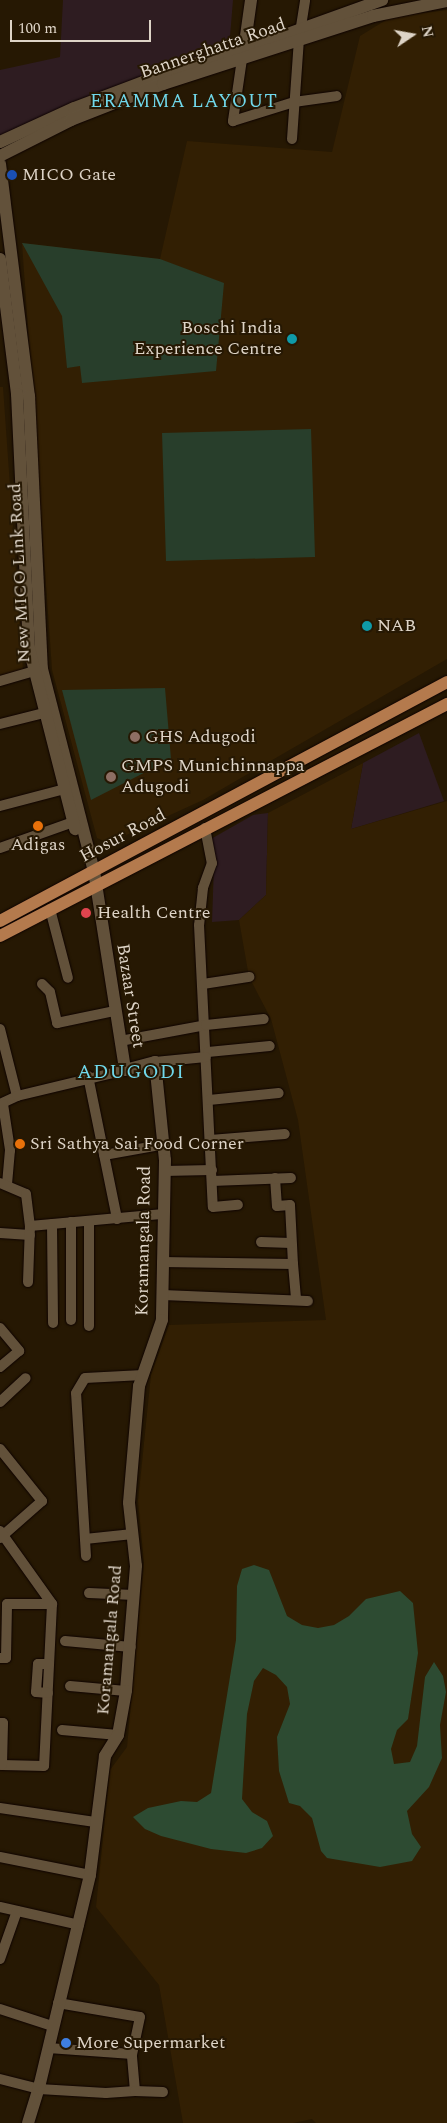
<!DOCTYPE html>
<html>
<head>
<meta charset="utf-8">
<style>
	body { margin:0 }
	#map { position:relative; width:447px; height:2123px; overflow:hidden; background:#261803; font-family:Spectral,serif }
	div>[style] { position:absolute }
	.commercial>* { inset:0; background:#2e1c21 }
	.built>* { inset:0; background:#321f03 }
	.green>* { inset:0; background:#283e2b }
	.forest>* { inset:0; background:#2d4b32 }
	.roads { filter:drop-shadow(0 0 1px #0e0300) drop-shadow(0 0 1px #0e0300) }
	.minor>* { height:10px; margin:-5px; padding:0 5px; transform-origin:5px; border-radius:5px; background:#62513a }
	.tertiary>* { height:12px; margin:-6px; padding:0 6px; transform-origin:6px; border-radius:6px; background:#62513a }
	.secondary>* { height:12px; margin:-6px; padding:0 6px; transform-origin:6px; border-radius:6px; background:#62513a }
	.primary>* { height:12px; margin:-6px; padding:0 6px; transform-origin:6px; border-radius:6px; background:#b47a4d }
	.dots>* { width:14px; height:14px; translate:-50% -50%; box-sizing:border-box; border:2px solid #261803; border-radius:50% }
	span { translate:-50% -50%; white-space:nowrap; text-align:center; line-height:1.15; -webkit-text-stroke:4px #261803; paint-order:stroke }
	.street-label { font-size:18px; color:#ded4c7 }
	.poi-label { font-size:18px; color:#ded4c7 }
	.left { translate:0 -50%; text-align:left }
	.right { translate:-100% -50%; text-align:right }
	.neighbourhood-label { font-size:19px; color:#70d8eb; letter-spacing:1px }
	.quarter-label { font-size:20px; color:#70d8eb; letter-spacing:1px }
	.north { position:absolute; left:387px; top:10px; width:50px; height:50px; -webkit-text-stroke:4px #261803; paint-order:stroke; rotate:78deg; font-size:14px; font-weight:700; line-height:20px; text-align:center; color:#ded4c7 }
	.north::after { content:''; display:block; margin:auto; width:18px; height:22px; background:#ded4c7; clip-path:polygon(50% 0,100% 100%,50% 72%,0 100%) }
	.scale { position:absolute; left:10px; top:20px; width:141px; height:22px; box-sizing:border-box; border:2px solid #ded4c7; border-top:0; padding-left:6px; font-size:15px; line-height:18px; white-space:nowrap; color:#ded4c7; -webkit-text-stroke:4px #261803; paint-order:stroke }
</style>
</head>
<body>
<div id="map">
	<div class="commercial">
		<i style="clip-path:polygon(63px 0,233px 0,229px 49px,0 137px,0 70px,60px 57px)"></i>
		<i style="clip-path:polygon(419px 733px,444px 801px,351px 829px,363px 763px)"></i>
		<i style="clip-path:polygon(268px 813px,266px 895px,239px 920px,212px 922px,214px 865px,211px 839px,253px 815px)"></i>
	</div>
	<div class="built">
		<i style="clip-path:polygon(447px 10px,447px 659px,203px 800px,109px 843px,97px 838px,52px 670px,22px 243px,160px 259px,187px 141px,332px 152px,360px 36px,391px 17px)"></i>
		<i style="clip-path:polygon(0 387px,3px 387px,23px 670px,0 675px)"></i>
		<i style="clip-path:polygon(363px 763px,351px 829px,447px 801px,447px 2123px,316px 2123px,312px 2119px,293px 2123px,183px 2123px,159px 1985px,96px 1907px,110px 1770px,127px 1747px,144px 1563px,138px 1501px,151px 1375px,169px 1325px,326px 1320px,298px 1120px,271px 1019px,249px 977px,239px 920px,266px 895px,268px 813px)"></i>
	</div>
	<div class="green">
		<i style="clip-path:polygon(22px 243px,160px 259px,224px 283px,216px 371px,82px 383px,80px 366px,67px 368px,62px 316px)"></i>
		<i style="clip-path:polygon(311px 429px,315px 557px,166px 561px,162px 433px)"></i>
		<i style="clip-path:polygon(165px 688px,171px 759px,91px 800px,62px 690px)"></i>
	</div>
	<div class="forest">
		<i style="clip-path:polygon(254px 1565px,269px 1570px,287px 1616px,302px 1625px,318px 1628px,334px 1625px,349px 1616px,366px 1599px,400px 1591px,413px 1603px,418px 1653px,408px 1719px,397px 1730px,391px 1749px,394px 1764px,410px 1762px,417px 1746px,425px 1677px,434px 1662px,443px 1676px,446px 1692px,440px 1725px,442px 1758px,429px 1787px,407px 1811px,412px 1834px,421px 1847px,412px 1861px,380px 1867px,327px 1858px,321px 1851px,312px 1818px,300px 1806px,289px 1803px,279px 1771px,277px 1737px,290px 1704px,287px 1687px,276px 1675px,263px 1668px,254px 1681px,247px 1714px,242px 1799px,252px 1812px,267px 1821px,273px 1836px,262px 1848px,246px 1853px,211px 1849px,161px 1836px,145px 1829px,133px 1817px,148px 1808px,181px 1801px,197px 1802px,211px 1793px,236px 1640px,237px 1586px,242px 1569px)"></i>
	</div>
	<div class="roads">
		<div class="minor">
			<i style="left:242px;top:59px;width:63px;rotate:98.3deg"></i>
			<i style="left:233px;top:121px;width:64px;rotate:-17.3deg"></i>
			<i style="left:294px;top:102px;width:43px;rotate:-7.9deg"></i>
			<i style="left:292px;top:139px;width:100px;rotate:-86deg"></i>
			<i style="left:299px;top:39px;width:39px;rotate:-81deg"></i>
			<i style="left:0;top:681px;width:43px;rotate:-16.3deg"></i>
			<i style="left:0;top:724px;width:54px;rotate:-14deg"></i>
			<i style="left:0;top:806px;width:67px;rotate:-14.7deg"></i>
			<i style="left:205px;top:828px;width:36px;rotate:79deg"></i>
			<i style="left:212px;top:863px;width:27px;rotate:110deg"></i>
			<i style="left:203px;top:888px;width:37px;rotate:96deg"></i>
			<i style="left:199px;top:925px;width:282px;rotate:87.2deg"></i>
			<i style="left:213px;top:1207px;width:25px;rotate:-5deg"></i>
			<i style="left:0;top:848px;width:77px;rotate:-19.6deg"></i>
			<i style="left:50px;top:909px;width:71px;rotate:75.4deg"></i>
			<i style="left:42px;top:984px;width:11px;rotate:45deg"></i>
			<i style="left:50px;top:992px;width:32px;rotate:77deg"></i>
			<i style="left:57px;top:1023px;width:58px;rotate:-11.9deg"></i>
			<i style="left:203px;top:984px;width:47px;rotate:-8.7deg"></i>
			<i style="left:0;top:1029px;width:69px;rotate:75.8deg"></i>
			<i style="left:120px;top:1041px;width:87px;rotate:-10.5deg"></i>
			<i style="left:206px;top:1025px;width:58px;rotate:-5.9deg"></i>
			<i style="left:208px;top:1052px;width:62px;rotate:-5.5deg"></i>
			<i style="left:155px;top:1062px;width:51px;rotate:-5.6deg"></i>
			<i style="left:88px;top:1076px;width:146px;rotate:78.5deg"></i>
			<i style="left:209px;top:1100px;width:70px;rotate:-5.7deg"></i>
			<i style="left:0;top:1104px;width:19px;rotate:-25deg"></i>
			<i style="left:17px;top:1096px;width:111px;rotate:-13.5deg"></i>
			<i style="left:3px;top:1104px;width:47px;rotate:81.3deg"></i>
			<i style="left:10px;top:1150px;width:34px;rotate:95deg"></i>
			<i style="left:210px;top:1140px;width:75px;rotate:-4.6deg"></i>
			<i style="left:104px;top:1155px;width:58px;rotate:-10deg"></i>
			<i style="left:164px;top:1171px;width:48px;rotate:-1.2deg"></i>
			<i style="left:275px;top:1178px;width:28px;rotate:86deg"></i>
			<i style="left:277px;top:1206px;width:13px;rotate:-4deg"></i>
			<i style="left:290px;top:1205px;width:59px;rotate:87.1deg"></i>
			<i style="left:212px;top:1181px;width:79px;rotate:-2.2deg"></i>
			<i style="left:0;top:1183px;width:28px;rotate:23deg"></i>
			<i style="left:26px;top:1194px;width:32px;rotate:83deg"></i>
			<i style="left:71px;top:1222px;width:98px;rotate:90deg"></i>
			<i style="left:52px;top:1224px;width:99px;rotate:89.4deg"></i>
			<i style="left:0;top:1233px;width:30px;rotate:4deg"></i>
			<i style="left:261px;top:1242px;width:30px;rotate:2deg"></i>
			<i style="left:162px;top:1262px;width:131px;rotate:0.9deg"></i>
			<i style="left:293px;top:1264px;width:35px;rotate:85deg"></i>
			<i style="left:28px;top:1282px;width:56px;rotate:-88deg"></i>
			<i style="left:30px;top:1226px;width:134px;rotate:-5.2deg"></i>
			<i style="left:162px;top:1295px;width:146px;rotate:2.4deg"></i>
			<i style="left:89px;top:1326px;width:105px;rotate:-90deg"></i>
			<i style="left:0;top:1328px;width:30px;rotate:50deg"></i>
			<i style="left:19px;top:1351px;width:25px;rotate:140deg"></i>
			<i style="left:0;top:1402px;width:35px;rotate:-43deg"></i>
			<i style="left:0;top:1449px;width:67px;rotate:51.1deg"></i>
			<i style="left:42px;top:1501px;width:56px;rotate:138.6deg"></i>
			<i style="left:0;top:1531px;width:90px;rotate:54.5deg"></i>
			<i style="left:52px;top:1604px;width:162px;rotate:92.8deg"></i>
			<i style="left:44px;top:1766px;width:42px;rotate:-178.6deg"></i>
			<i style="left:2px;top:1765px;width:42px;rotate:-88.6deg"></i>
			<i style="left:3px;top:1723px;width:3px;rotate:180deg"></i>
			<i style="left:85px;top:1539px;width:48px;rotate:-5.9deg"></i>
			<i style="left:86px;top:1556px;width:163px;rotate:-93.5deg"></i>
			<i style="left:76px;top:1393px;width:17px;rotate:-59deg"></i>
			<i style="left:85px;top:1378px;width:58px;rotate:-3deg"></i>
			<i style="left:89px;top:1593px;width:45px;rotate:2.5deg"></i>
			<i style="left:65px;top:1641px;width:66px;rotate:5.2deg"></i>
			<i style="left:0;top:1658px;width:6px"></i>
			<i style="left:6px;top:1658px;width:54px;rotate:-88.9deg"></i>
			<i style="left:7px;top:1604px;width:45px"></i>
			<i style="left:70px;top:1686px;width:56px;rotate:5.1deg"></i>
			<i style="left:48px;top:1693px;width:12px;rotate:-175deg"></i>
			<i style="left:36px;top:1692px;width:28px;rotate:-86deg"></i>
			<i style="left:38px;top:1664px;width:11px"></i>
			<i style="left:62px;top:1730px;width:56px;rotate:5.1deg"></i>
			<i style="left:0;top:1808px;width:96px;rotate:8.4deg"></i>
			<i style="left:0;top:1857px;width:92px;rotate:11.3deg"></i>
			<i style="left:0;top:1907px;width:81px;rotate:12.8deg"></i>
			<i style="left:0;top:1959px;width:51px;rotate:-70.5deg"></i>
			<i style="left:58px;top:2003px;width:83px;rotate:9.7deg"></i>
			<i style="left:140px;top:2017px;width:38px;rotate:102deg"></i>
			<i style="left:0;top:2009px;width:55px;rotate:18.1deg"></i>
			<i style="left:0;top:2079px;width:40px;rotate:14.4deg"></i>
			<i style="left:39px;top:2089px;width:67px;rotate:3.4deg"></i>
			<i style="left:106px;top:2093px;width:29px;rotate:-4deg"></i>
			<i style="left:135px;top:2091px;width:37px;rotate:-95deg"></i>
			<i style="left:132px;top:2054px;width:84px;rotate:-175.9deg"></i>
			<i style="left:135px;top:2091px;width:28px;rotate:2deg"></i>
		</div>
		<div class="tertiary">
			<i style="left:243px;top:57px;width:58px;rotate:-82deg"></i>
			<i style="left:0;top:164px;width:234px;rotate:82.9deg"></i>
			<i style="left:29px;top:396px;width:273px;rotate:87.3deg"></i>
			<i style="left:42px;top:669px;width:209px;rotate:75.6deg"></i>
			<i style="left:94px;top:871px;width:201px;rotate:81.1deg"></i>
			<i style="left:125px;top:1070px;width:31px;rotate:-15deg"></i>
			<i style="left:155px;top:1062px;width:99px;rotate:84.2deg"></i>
			<i style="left:165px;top:1160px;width:160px;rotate:91.1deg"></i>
			<i style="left:162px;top:1320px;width:70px;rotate:109.2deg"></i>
			<i style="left:139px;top:1386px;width:117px;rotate:94.9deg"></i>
			<i style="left:129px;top:1503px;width:63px;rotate:83.7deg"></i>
			<i style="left:136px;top:1566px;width:125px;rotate:94.6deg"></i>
			<i style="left:126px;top:1691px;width:45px;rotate:100.3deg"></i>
			<i style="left:118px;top:1735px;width:25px;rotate:122deg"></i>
			<i style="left:105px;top:1756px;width:120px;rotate:97.2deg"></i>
			<i style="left:90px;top:1875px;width:215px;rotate:103.5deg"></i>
			<i style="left:40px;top:2084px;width:41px;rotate:107.1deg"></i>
			<i style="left:0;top:259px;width:136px;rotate:82.8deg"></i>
			<i style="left:17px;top:394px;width:254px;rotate:87.3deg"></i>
			<i style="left:29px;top:648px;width:187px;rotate:75.7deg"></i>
		</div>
		<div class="secondary">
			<i style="left:0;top:142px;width:81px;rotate:-24.7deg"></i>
			<i style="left:74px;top:108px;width:111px;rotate:-20.6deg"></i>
			<i style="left:178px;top:69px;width:86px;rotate:-17deg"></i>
			<i style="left:260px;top:44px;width:130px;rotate:-19.8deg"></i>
			<i style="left:0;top:156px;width:80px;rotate:-26.9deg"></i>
			<i style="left:71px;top:120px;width:99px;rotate:-21.4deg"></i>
			<i style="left:163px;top:84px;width:221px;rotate:-17.9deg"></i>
			<i style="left:373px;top:16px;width:76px;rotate:-11.5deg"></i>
		</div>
		<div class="primary">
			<i style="left:0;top:921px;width:507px;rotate:-28.13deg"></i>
			<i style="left:0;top:936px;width:504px;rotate:-27.43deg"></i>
		</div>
	</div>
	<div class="dots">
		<i style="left:12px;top:175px;background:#1a4fb4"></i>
		<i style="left:292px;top:339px;background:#0f9aa8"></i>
		<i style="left:367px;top:626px;background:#0f9aa8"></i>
		<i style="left:135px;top:737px;background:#8d6e63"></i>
		<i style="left:111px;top:777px;background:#8d6e63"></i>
		<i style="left:38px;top:826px;background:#e8710a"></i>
		<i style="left:86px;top:913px;background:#e0444e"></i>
		<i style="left:20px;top:1144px;background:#e8710a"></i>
		<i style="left:66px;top:2043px;background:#3f7fe0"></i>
	</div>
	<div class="street-label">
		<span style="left:213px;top:49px;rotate:-19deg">Bannerghatta Road</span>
		<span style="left:20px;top:573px;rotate:-93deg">New MICO Link Road</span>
		<span style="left:123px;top:836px;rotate:-28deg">Hosur Road</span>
		<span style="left:130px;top:996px;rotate:81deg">Bazaar Street</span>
		<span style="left:144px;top:1241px;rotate:-89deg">Koramangala Road</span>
		<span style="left:110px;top:1640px;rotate:-85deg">Koramangala Road</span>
	</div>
	<div class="poi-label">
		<span class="left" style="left:22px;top:175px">MICO Gate</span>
		<span class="right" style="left:282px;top:339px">Boschi India<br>Experience Centre</span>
		<span class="left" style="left:377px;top:626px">NAB</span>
		<span class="left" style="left:145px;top:737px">GHS Adugodi</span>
		<span class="left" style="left:121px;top:777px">GMPS Munichinnappa<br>Adugodi</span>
		<span style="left:38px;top:845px">Adigas</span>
		<span class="left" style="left:97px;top:913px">Health Centre</span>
		<span class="left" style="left:30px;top:1144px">Sri Sathya Sai Food Corner</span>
		<span class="left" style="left:76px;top:2043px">More Supermarket</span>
	</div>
	<div class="neighbourhood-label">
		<span style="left:184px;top:102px">ERAMMA LAYOUT</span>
	</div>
	<div class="quarter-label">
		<span style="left:131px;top:1072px">ADUGODI</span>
	</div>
	<div class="north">N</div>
	<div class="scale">100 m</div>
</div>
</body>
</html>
